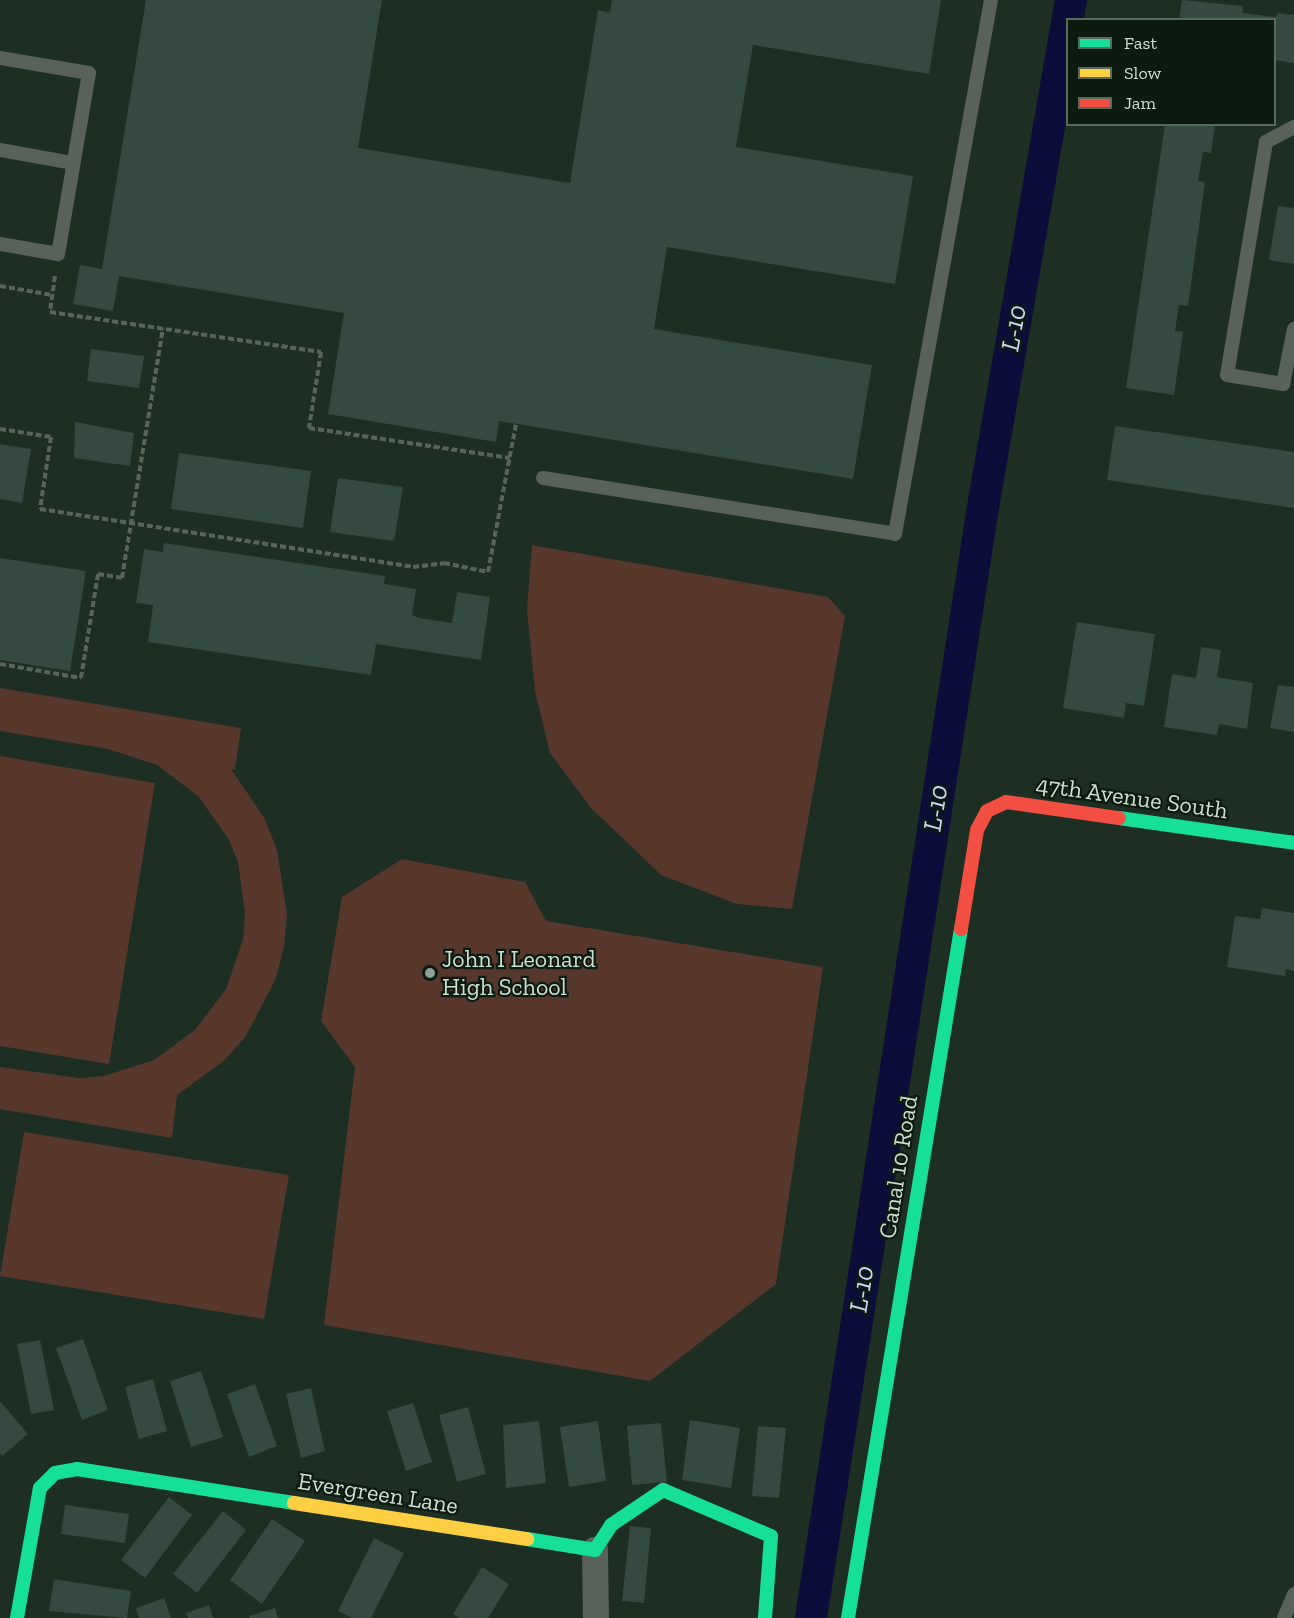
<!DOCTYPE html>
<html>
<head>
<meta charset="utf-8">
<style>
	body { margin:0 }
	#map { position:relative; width:1294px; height:1618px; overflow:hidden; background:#1d2e23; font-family:"Zilla Slab",serif }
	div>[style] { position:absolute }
	.green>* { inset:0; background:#57362c }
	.canal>* { height:32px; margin:-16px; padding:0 16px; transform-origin:16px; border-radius:16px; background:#0c0e3a }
	.building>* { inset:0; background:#354941 }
	.path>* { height:4px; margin-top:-2px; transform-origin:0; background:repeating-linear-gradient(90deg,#58635b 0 6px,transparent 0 9px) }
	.lane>* { height:14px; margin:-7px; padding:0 7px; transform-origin:7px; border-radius:7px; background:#58625a }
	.street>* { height:26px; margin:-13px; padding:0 13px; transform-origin:13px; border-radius:13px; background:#58625a }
	.fast>* { height:14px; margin:-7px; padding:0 7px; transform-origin:7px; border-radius:7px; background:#16e098 }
	.slow>* { height:14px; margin:-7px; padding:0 7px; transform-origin:7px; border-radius:7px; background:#ffcf43 }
	.jam>* { height:14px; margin:-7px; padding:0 7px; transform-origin:7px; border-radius:7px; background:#f24e42 }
	.dots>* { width:16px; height:16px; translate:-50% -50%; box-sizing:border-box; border:3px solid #0c1a10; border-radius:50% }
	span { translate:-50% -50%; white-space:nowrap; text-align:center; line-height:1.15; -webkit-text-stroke:4.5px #0c1a10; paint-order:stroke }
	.street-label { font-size:24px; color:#cddfd1 }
	.poi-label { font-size:24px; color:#cddfd1 }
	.left { translate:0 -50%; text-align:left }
	.water-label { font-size:26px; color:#ccd5f7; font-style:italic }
	.legend { position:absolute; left:1066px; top:18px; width:210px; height:108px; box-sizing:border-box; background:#0c1a10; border:2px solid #59695d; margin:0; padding:8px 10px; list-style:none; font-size:18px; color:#cddfd1 }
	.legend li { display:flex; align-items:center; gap:12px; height:30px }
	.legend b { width:30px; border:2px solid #59695d }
</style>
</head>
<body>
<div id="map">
	<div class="green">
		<i style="clip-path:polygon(532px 545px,828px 597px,845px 616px,792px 909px,737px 904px,661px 875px,591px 808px,550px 753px,535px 691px,527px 610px)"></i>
		<i style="clip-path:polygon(0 688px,241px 728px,235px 770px,231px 769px,265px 819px,277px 850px,287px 914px,284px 947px,276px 978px,246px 1036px,225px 1060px,177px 1095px,172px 1138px,0 1109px,0 1067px,79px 1078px,104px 1076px,154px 1060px,195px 1030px,226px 989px,243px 940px,245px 914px,238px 862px,228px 838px,198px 796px,157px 765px,108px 749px,0 731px)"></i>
		<i style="clip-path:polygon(0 756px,155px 783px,109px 1064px,0 1046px)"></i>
		<i style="clip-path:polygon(402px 859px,525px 882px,546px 921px,823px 967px,776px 1284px,650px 1381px,324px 1325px,355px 1067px,321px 1021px,342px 897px)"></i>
		<i style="clip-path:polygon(24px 1132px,289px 1175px,264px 1319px,0 1276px)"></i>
	</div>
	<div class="canal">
		<i style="left:811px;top:1618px;width:1118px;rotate:-81.2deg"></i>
		<i style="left:982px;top:513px;width:521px;rotate:-80.16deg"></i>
	</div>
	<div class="building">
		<i style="clip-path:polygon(146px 0,382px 0,358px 148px,570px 183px,598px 10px,610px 13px,612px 0,941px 0,929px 74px,753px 45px,736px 147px,913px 176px,895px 284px,667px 247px,654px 329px,872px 365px,853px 479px,499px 421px,496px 442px,328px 414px,344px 313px,119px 276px,113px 311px,73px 304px,80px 265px,102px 269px)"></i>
		<i style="clip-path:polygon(1182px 0,1243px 6px,1242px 13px,1276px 17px,1277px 13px,1294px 15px,1294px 63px,1274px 60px,1274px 20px,1179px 20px)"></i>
		<i style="clip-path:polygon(1165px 124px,1215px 124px,1211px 153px,1203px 152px,1198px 181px,1205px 182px,1188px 306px,1179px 305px,1175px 331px,1183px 332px,1174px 395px,1126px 388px)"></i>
		<i style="clip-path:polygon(1278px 206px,1294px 208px,1294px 264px,1269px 260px)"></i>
		<i style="clip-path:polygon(91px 349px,144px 356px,139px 388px,87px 381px)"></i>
		<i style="clip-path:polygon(75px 422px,134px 433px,130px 466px,74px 458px)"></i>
		<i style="clip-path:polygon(1115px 426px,1294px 452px,1294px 508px,1107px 480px)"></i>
		<i style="clip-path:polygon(0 444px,31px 449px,22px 503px,0 499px)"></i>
		<i style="clip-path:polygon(179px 453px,311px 471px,303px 528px,171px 509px)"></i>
		<i style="clip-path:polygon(338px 478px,403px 487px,394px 541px,330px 532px)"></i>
		<i style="clip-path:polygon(164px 543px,385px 576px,384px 584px,416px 589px,412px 615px,419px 618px,452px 623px,457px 592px,490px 597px,481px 660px,376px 644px,371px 675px,148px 642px,153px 605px,136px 603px,144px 549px,163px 552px)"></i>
		<i style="clip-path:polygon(0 558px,86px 571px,70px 671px,0 660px)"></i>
		<i style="clip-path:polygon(1077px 622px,1155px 634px,1144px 706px,1126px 703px,1124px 718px,1063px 708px)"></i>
		<i style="clip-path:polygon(1201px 647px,1221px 650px,1217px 677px,1253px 683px,1247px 729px,1219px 724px,1217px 735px,1164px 727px,1172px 674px,1196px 678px)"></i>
		<i style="clip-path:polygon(1278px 685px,1294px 687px,1294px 732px,1270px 728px)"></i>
		<i style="clip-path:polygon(1262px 908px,1294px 913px,1294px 971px,1286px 969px,1285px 976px,1227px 967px,1235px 916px,1260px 919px)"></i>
		<i style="clip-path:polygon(83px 1339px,108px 1410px,82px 1420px,56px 1348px)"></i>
		<i style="clip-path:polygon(40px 1340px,54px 1410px,31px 1414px,17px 1344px)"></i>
		<i style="clip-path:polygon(201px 1371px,223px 1437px,191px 1447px,170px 1381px)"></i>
		<i style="clip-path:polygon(153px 1379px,167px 1431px,139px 1439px,125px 1387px)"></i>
		<i style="clip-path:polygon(255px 1384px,277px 1446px,249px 1457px,227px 1394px)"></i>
		<i style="clip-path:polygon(311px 1388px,325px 1451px,301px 1458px,286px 1394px)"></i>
		<i style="clip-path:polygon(0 1401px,28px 1434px,2px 1456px,0 1453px)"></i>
		<i style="clip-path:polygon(413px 1403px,432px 1462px,406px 1471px,387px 1411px)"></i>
		<i style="clip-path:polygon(468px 1407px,486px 1474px,457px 1482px,439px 1415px)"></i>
		<i style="clip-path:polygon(690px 1420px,740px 1428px,731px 1488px,682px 1480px)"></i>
		<i style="clip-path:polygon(539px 1421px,546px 1483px,506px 1488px,503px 1425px)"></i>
		<i style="clip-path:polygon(598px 1421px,606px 1481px,569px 1487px,560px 1427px)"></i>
		<i style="clip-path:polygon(661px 1423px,667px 1482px,632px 1485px,627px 1426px)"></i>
		<i style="clip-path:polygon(758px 1426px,786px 1428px,779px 1498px,752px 1496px)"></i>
		<i style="clip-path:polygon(169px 1497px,192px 1515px,145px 1578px,121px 1560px)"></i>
		<i style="clip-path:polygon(65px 1505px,129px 1514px,125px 1543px,61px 1534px)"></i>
		<i style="clip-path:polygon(223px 1511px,246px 1530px,197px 1593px,173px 1574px)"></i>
		<i style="clip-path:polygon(272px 1519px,305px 1541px,262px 1604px,230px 1580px)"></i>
		<i style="clip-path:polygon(630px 1526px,651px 1528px,644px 1603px,622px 1601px)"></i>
		<i style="clip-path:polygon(374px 1538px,404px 1553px,371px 1618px,352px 1618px,338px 1611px)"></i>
		<i style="clip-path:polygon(482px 1567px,509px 1584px,488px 1618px,459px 1618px,453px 1614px)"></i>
		<i style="clip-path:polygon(54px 1579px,131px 1591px,127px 1618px,49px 1611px)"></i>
		<i style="clip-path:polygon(164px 1598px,171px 1618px,139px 1618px,136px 1608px)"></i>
		<i style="clip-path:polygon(209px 1605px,213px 1618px,188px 1618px,186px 1613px)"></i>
		<i style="clip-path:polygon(275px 1608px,278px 1618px,250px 1618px,249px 1616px)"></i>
	</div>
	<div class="path">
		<i style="left:55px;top:276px;width:36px;rotate:98deg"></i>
		<i style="left:50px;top:312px;width:274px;rotate:8.4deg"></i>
		<i style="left:321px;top:352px;width:77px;rotate:99deg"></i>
		<i style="left:309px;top:428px;width:203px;rotate:8.5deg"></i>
		<i style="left:0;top:286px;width:53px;rotate:9.8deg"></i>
		<i style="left:0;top:429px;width:52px;rotate:8.9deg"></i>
		<i style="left:51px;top:437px;width:73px;rotate:98.7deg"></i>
		<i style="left:40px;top:509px;width:377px;rotate:8.8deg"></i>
		<i style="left:413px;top:567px;width:31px;rotate:-7deg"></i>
		<i style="left:444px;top:563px;width:45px;rotate:11.6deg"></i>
		<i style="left:488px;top:572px;width:151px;rotate:-79.3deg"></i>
		<i style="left:0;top:664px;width:82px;rotate:9.8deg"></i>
		<i style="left:81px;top:678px;width:105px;rotate:-80.7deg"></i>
		<i style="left:98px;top:574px;width:24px;rotate:9deg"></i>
		<i style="left:122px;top:578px;width:253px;rotate:-80.7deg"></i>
	</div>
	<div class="lane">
		<i style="left:0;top:58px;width:90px;rotate:9.6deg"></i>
		<i style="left:89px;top:73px;width:184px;rotate:99.7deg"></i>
		<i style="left:58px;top:254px;width:59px;rotate:-170.2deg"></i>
		<i style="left:1294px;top:127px;width:32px;rotate:152deg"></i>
		<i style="left:1266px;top:142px;width:236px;rotate:99.5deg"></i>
		<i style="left:1227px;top:375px;width:57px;rotate:9.1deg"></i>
		<i style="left:1283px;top:384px;width:56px;rotate:-78.7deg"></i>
		<i style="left:0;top:150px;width:73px;rotate:10.2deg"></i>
		<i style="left:543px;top:478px;width:356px;rotate:9deg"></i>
		<i style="left:895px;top:534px;width:543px;rotate:-79.81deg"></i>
		<i style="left:1284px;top:1618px;width:26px;rotate:-67deg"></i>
	</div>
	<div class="street">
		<i style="left:595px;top:1550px;width:68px;rotate:89.2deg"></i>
	</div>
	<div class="fast">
		<i style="left:1119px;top:818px;width:177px;rotate:8.1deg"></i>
		<i style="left:527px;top:1539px;width:69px;rotate:9.2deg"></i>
		<i style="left:595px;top:1550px;width:30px;rotate:-57deg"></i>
		<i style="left:611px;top:1525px;width:63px;rotate:-33.9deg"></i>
		<i style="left:663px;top:1490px;width:117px;rotate:23.1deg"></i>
		<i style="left:771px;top:1536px;width:82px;rotate:94.2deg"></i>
		<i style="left:17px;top:1618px;width:132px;rotate:-80deg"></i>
		<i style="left:40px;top:1488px;width:21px;rotate:-45deg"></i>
		<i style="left:55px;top:1473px;width:22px;rotate:-10deg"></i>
		<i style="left:77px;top:1469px;width:220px;rotate:8.9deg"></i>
		<i style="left:848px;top:1618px;width:698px;rotate:-80.69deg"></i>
	</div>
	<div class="slow">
		<i style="left:294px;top:1503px;width:236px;rotate:8.8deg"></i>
	</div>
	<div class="jam">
		<i style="left:961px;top:929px;width:100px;rotate:-80.8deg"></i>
		<i style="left:977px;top:830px;width:21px;rotate:-62deg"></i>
		<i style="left:987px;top:811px;width:21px;rotate:-25deg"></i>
		<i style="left:1006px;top:802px;width:114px;rotate:8.1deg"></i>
	</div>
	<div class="dots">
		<i style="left:430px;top:973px;background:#8fa194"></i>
	</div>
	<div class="street-label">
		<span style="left:1132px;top:797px;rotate:8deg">47th Avenue South</span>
		<span style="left:898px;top:1167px;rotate:-81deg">Canal 10 Road</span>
		<span style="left:378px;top:1493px;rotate:9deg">Evergreen Lane</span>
	</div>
	<div class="poi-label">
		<span class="left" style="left:442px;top:973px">John I Leonard<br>High School</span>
	</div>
	<div class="water-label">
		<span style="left:1014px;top:328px;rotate:-80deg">L-10</span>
		<span style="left:936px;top:808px;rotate:-81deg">L-10</span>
		<span style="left:862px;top:1289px;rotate:-81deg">L-10</span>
	</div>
	<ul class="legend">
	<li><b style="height:8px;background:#16e098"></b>Fast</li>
	<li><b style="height:8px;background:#ffcf43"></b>Slow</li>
	<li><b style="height:8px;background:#f24e42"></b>Jam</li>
	</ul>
</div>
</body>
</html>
